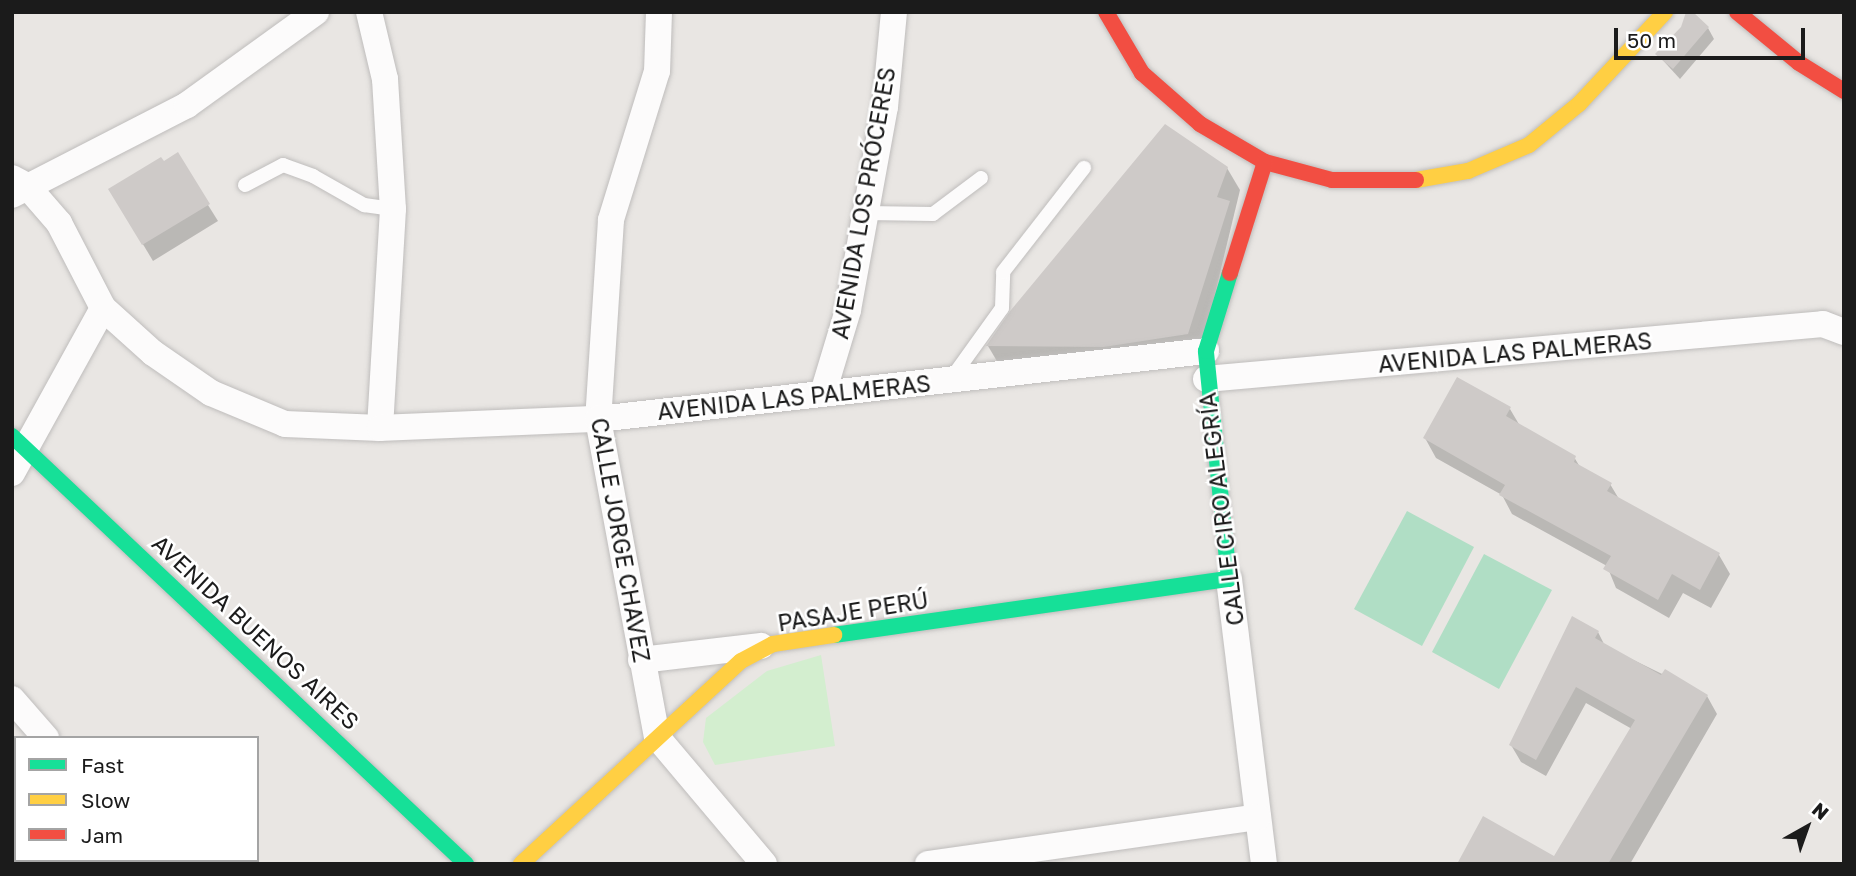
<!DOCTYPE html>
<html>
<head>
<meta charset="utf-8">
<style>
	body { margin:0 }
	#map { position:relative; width:1856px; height:876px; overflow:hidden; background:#e9e6e3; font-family:"Golos Text",sans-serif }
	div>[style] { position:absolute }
	.park>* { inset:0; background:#d3eecf }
	.pitch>* { inset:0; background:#b0dec5 }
	.shadow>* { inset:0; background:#0003 }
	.building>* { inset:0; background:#cecac8 }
	.roads { filter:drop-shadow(0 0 2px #bfbdbc) drop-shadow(0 0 2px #bfbdbc) }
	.lane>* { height:14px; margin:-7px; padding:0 7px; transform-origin:7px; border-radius:7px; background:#fcfbfb }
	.street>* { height:26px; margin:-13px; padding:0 13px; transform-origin:13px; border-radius:13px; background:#fcfbfb }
	.fast>* { height:16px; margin:-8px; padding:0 8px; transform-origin:8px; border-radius:8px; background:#16e098 }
	.slow>* { height:16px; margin:-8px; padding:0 8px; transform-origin:8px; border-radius:8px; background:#ffcf43 }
	.jam>* { height:16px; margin:-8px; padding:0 8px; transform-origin:8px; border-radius:8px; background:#f24e42 }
	span { translate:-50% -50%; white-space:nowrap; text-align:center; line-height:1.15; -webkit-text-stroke:5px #fff; paint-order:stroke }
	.street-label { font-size:23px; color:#1b1b1b }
	.frame { position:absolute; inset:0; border:14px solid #1b1b1b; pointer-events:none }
	.legend { position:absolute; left:14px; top:736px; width:245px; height:126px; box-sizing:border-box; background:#fff; border:2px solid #a4a4a4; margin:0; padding:9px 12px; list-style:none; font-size:21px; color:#1b1b1b }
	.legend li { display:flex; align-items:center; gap:14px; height:35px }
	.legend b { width:35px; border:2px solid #a4a4a4 }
	.north { position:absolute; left:1772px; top:792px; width:70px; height:70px; -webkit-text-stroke:5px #fff; paint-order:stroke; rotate:40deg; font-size:19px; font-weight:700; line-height:28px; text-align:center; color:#1b1b1b }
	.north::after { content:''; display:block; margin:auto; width:24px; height:32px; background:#1b1b1b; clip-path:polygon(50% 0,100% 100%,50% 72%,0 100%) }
	.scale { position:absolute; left:1614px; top:28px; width:191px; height:32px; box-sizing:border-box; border:4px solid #1b1b1b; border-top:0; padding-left:9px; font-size:21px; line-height:24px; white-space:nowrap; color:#1b1b1b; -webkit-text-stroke:5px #fff; paint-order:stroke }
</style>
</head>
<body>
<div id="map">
	<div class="park">
		<i style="clip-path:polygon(821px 655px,835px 746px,715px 765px,703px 742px,706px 718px,767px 671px)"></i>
	</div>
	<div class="pitch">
		<i style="clip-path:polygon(1407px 511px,1474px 547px,1422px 646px,1354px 609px)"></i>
		<i style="clip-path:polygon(1484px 554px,1552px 590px,1499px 689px,1432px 652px)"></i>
	</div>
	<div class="shadow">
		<i style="clip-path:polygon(1708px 28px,1714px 39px,1680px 79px,1658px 55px)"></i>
		<i style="clip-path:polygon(1227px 168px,1240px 190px,1200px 356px,1001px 368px,988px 346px,1013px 311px)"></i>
		<i style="clip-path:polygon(208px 205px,218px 221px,153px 261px,120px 206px)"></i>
		<i style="clip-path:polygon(1510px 409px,1520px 426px,1574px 457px,1580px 467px,1610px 484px,1619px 499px,1719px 555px,1730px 574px,1711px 608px,1683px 593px,1669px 618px,1616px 588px,1607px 566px,1512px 514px,1502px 495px,1436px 458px,1425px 438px)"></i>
		<i style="clip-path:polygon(1598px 632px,1605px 646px,1707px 696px,1717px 714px,1630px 864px,1461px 864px,1555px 859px,1632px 729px,1586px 703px,1546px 776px,1521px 762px,1511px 745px)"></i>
	</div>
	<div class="building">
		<i style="clip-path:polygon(1686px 12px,1693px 12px,1709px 27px,1673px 69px,1655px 54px,1681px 27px)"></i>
		<i style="clip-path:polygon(1165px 124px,1228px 167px,1217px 197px,1230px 201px,1188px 334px,1104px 347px,986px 346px,1011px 310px)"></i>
		<i style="clip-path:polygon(178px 152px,210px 204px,142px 245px,108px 189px,161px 157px,164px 161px)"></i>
		<i style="clip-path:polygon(1457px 377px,1511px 407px,1506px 416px,1576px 456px,1574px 462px,1612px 483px,1607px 491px,1720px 553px,1700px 590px,1672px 574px,1658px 600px,1603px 569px,1611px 556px,1499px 495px,1505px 485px,1423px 438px)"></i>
		<i style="clip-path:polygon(1572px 616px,1599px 631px,1595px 638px,1661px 675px,1665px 669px,1708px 695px,1608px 864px,1457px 864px,1483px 816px,1554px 856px,1635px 720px,1576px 687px,1536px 760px,1509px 745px)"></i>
	</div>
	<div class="roads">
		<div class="lane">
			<i style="left:245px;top:185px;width:43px;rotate:-27.8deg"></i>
			<i style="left:283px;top:165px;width:32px;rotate:20deg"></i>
			<i style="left:313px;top:176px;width:59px;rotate:29.6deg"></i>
			<i style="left:364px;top:205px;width:29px;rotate:8deg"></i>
			<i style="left:866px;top:213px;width:67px;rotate:0.9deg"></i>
			<i style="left:933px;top:214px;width:60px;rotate:-36.9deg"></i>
			<i style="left:951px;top:379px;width:87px;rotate:-54.3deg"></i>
			<i style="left:1002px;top:308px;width:36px;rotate:-88deg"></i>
			<i style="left:1003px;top:272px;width:132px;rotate:-52.1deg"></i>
		</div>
		<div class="street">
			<i style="left:369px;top:12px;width:69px;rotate:76.6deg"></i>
			<i style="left:385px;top:79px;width:130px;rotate:86.5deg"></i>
			<i style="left:393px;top:209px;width:219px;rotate:93.4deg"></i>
			<i style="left:659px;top:12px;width:59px;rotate:91.9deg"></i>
			<i style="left:657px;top:71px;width:156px;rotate:107.2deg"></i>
			<i style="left:611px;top:220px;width:199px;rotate:93.7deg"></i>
			<i style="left:598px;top:419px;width:323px;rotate:79.5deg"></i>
			<i style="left:657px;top:737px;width:166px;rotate:49.9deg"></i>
			<i style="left:12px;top:178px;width:17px;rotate:28deg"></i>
			<i style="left:27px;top:186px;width:49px;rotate:49.1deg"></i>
			<i style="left:59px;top:223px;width:96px;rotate:62.6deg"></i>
			<i style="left:103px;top:308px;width:67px;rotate:42deg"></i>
			<i style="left:153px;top:353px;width:70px;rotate:34.6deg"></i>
			<i style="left:211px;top:393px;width:80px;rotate:22.7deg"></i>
			<i style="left:285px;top:424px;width:95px;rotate:2.4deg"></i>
			<i style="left:380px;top:428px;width:218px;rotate:-2.4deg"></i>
			<i style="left:598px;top:419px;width:612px;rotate:-6.38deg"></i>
			<i style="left:12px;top:195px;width:197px;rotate:-27.2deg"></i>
			<i style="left:187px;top:105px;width:159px;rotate:-35.8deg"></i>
			<i style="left:1206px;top:379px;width:619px;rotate:-5.09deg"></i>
			<i style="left:1823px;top:324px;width:22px;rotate:21deg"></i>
			<i style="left:823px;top:393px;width:87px;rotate:-73.2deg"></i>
			<i style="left:848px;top:310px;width:206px;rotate:-79.7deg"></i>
			<i style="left:885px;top:107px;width:95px;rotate:-84.6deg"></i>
			<i style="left:12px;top:473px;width:188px;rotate:-61.1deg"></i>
			<i style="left:1229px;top:579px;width:287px;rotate:83deg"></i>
			<i style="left:641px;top:660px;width:121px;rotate:-6.7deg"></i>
			<i style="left:12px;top:699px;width:52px;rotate:48.9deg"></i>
			<i style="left:151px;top:860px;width:6px;rotate:45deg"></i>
			<i style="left:928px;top:864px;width:333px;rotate:-8.1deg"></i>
		</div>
		<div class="fast">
			<i style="left:12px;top:436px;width:624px;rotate:43.31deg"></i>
			<i style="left:834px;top:635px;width:399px;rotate:-8.1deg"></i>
			<i style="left:1229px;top:579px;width:229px;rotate:-95.8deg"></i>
			<i style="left:1206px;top:351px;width:82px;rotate:-72.9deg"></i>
		</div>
		<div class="slow">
			<i style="left:1416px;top:180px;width:53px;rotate:-9.8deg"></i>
			<i style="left:1468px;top:171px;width:66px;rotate:-23.1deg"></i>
			<i style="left:1529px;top:145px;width:65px;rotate:-39.4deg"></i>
			<i style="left:1579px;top:104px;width:126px;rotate:-46.9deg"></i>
			<i style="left:521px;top:864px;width:299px;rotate:-42.7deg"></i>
			<i style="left:741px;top:661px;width:36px;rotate:-28deg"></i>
			<i style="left:773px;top:644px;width:62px;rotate:-8.4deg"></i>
		</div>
		<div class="jam">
			<i style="left:1106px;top:12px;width:71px;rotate:59.5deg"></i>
			<i style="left:1142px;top:73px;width:77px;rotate:41.3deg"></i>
			<i style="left:1200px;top:124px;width:75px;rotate:30.3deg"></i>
			<i style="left:1265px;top:162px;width:69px;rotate:15deg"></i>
			<i style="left:1332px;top:180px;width:84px"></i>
			<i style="left:1737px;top:12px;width:80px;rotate:39.4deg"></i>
			<i style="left:1799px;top:63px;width:53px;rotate:31.9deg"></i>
			<i style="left:1230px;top:273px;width:116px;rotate:-72.5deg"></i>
		</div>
	</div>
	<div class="street-label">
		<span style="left:863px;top:203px;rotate:-80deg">AVENIDA LOS PRÓCERES</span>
		<span style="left:1515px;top:352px;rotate:-5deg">AVENIDA LAS PALMERAS</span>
		<span style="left:794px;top:397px;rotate:-6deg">AVENIDA LAS PALMERAS</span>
		<span style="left:1221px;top:509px;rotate:-97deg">CALLE CIRO ALEGRÍA</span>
		<span style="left:621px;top:540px;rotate:80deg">CALLE JORGE CHAVEZ</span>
		<span style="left:853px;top:611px;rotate:-9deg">PASAJE PERÚ</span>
		<span style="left:256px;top:632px;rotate:43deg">AVENIDA BUENOS AIRES</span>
	</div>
	<div class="frame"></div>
	<ul class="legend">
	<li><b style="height:9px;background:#16e098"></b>Fast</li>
	<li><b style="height:9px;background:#ffcf43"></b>Slow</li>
	<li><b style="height:9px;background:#f24e42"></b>Jam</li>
	</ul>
	<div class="north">N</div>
	<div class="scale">50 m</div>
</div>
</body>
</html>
